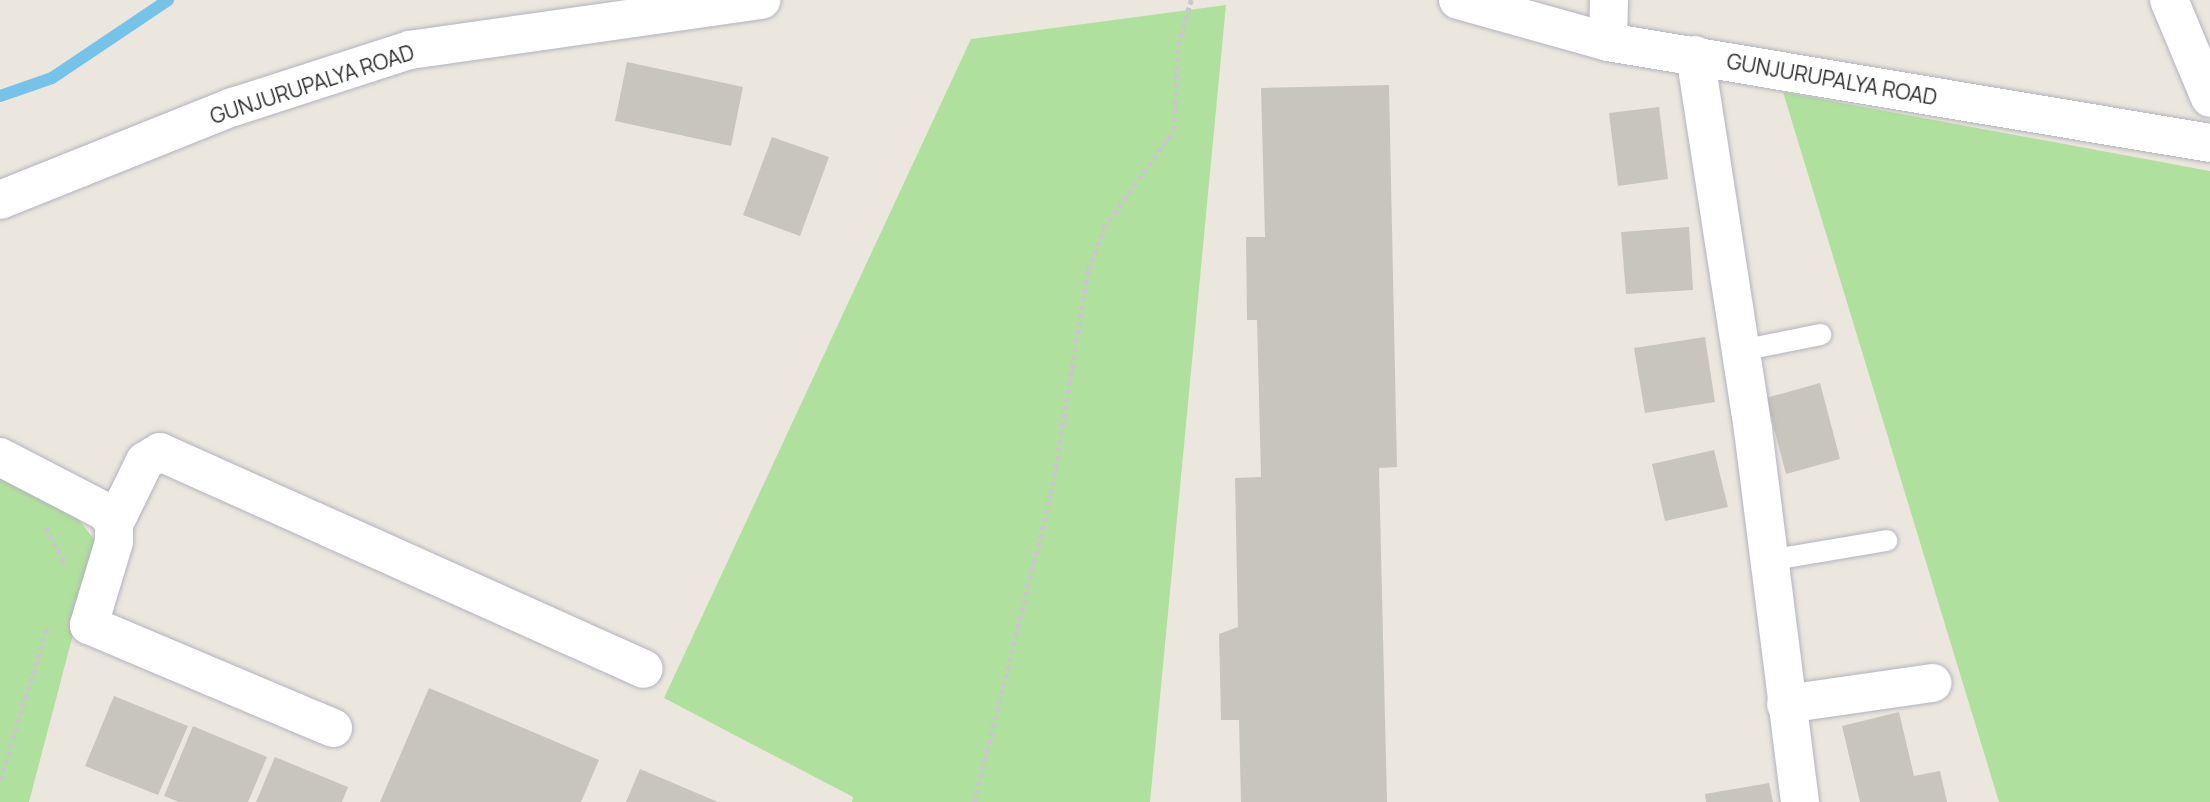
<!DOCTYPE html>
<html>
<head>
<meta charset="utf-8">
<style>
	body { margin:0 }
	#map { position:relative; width:2210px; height:802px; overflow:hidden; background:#ece7de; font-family:Manrope,sans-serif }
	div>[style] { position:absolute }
	.green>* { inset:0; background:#b0e09d }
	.stream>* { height:12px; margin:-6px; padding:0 6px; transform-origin:6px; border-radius:6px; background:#76c3e9 }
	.building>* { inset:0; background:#c8c5bc }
	.path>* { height:4.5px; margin-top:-2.25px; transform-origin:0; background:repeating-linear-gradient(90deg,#c8c8c8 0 5px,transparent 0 8.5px) }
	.roads { filter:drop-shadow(0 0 2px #b1b3be) drop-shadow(0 0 2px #b1b3be) }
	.service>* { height:21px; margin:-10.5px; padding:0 10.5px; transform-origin:10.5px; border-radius:10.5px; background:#fff }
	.minor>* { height:38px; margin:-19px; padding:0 19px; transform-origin:19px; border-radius:19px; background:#fff }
	.tertiary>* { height:38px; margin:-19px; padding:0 19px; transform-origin:19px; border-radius:19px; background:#fff }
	span { translate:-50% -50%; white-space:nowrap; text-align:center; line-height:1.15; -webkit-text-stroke:6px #fff; paint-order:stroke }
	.street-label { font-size:21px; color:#2b2b2b }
</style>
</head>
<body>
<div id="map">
	<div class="green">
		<i style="clip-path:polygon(1226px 5px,1150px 802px,852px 802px,853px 797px,664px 698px,971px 39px)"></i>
		<i style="clip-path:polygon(1783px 92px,2210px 171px,2210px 802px,1999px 802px)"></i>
		<i style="clip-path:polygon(0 478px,74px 514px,97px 543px,29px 802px,0 802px)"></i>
	</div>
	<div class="stream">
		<i style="left:0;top:96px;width:55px;rotate:-19.1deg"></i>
		<i style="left:52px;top:78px;width:140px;rotate:-33.9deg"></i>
	</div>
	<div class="building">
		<i style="clip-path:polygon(627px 62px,743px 87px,731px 146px,615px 121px)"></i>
		<i style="clip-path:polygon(1389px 85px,1397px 467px,1379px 468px,1387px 802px,1241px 802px,1239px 720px,1221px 720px,1219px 634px,1238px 627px,1235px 478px,1261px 477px,1257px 320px,1247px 320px,1246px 237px,1265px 237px,1261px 88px)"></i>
		<i style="clip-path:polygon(1659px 107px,1668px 179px,1618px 186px,1609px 113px)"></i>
		<i style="clip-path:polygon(772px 137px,829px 157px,800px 236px,743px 215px)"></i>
		<i style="clip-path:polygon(1689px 227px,1693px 290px,1626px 294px,1621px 232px)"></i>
		<i style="clip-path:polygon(1705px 337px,1715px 402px,1645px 413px,1634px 348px)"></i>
		<i style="clip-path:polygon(1820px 383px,1840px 459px,1786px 474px,1766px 398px)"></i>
		<i style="clip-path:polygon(1714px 450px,1728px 507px,1665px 521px,1652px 464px)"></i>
		<i style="clip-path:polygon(429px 688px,599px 760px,581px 802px,380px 802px)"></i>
		<i style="clip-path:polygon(114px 696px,188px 726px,158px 795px,85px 766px)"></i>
		<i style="clip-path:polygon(1899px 712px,1914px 776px,1940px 771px,1947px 802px,1860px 802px,1842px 726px)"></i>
		<i style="clip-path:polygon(193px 726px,267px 757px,248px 802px,179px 802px,164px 796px)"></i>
		<i style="clip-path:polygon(275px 757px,348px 787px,342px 802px,256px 802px)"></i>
		<i style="clip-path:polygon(640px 769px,718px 802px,626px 802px)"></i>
		<i style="clip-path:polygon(1769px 783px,1773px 802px,1706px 802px,1705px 794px)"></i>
	</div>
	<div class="path">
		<i style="left:46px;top:527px;width:43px;rotate:62.2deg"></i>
		<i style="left:0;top:780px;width:160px;rotate:-72.9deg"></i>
		<i style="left:974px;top:802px;width:317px;rotate:-76deg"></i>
		<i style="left:1051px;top:494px;width:227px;rotate:-80.6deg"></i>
		<i style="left:1088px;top:270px;width:45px;rotate:-69.1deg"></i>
		<i style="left:1104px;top:228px;width:120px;rotate:-54.5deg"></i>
		<i style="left:1174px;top:130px;width:85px;rotate:-87.3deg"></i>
		<i style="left:1178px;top:45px;width:47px;rotate:-73.9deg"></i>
	</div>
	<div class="roads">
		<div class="service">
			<i style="left:1741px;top:350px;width:81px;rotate:-11.4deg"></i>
			<i style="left:1768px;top:560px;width:120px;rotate:-9.6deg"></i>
		</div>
		<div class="minor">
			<i style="left:2169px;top:0;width:106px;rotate:67.3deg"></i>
			<i style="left:1608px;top:42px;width:42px;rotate:-88.6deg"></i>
			<i style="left:1695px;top:55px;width:379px;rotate:81.2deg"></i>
			<i style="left:1753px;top:430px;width:375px;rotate:82.8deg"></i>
			<i style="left:0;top:457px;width:119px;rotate:27.4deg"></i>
			<i style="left:106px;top:512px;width:14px;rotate:56deg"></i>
			<i style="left:114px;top:524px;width:18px;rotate:90deg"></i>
			<i style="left:114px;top:542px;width:87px;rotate:106.8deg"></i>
			<i style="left:89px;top:625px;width:265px;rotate:22.9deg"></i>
			<i style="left:114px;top:524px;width:70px;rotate:-63.8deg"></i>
			<i style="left:145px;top:461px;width:17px;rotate:-31deg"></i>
			<i style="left:160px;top:452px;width:530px;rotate:24.15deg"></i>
			<i style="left:1786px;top:704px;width:148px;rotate:-8.2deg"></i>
		</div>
		<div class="tertiary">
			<i style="left:1458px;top:0;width:156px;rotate:15.6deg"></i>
			<i style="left:1608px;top:42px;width:610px;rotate:9.52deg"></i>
			<i style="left:0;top:200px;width:251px;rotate:-21.8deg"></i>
			<i style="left:233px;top:107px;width:186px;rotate:-17.9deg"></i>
			<i style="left:410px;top:50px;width:355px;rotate:-8.1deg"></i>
		</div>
	</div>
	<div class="street-label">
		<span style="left:1832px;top:79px;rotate:10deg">GUNJURUPALYA ROAD</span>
		<span style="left:312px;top:84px;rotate:-18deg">GUNJURUPALYA ROAD</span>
	</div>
</div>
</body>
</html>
